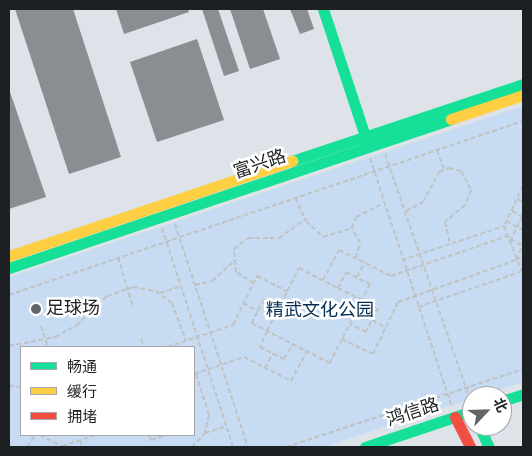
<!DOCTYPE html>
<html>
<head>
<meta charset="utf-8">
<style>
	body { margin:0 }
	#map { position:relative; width:532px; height:456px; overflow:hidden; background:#dee3e9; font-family:"Sofia Sans Condensed","Noto Sans SC",sans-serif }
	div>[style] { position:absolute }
	.green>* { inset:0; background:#c7dcf2 }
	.building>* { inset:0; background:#8a8d91 }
	.path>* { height:2px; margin-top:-1px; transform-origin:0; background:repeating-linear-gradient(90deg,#c1c2c4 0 5px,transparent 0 7.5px) }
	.fast>* { height:11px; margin:-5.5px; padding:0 5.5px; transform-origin:5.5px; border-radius:5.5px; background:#16e098 }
	.slow>* { height:11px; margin:-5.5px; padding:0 5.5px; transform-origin:5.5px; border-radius:5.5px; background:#ffcf43 }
	.jam>* { height:11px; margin:-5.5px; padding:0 5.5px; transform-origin:5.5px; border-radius:5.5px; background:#f24e42 }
	.dots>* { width:14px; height:14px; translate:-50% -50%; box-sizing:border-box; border:2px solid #fff; border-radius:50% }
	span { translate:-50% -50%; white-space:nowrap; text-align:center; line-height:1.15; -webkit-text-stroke:5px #fff; paint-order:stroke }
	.street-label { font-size:18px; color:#1d2023 }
	.poi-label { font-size:18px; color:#1d2023 }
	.left { translate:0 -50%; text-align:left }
	.park-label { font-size:18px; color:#002d51 }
	.frame { position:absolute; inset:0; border:10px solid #1d2023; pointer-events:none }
	.legend { position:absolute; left:20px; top:346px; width:175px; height:90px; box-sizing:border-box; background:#fff; border:1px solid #a5a6a7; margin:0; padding:6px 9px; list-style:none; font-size:15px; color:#1d2023 }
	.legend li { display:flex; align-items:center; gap:10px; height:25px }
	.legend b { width:25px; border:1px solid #a5a6a7 }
	.north { position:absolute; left:462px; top:386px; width:50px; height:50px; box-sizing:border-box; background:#fff; border:1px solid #a5a6a7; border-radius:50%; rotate:66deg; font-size:14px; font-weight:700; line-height:20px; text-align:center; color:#1d2023 }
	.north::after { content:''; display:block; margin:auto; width:18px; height:22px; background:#616468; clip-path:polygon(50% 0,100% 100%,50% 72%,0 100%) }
</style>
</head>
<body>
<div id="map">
	<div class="green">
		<i style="clip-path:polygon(evenodd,523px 106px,523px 382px,324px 447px,9px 447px,9px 277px,523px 106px,21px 347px,194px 347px,194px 435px,21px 435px,21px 347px)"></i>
	</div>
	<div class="building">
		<i style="clip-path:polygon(15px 9px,73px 9px,121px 157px,69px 174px)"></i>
		<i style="clip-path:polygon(116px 9px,188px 9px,189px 12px,124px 34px)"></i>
		<i style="clip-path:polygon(202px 9px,218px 9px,239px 71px,224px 76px)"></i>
		<i style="clip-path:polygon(230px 9px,263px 9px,280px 59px,250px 69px)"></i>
		<i style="clip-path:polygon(290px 9px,307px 9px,314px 29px,300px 34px)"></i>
		<i style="clip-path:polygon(197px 39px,224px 120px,157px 142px,130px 62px)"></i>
		<i style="clip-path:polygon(9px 89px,46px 197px,9px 209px)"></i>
	</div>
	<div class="path">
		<i style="left:437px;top:150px;width:20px;rotate:70deg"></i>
		<i style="left:385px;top:154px;width:260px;rotate:70.9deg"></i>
		<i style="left:370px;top:158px;width:260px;rotate:71.8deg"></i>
		<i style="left:523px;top:186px;width:44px;rotate:115.4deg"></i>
		<i style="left:504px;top:226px;width:52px;rotate:68.4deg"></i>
		<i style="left:295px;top:198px;width:25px;rotate:64deg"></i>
		<i style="left:306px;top:221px;width:23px;rotate:43deg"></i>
		<i style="left:323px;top:237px;width:30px;rotate:-17deg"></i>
		<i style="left:517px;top:199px;width:7px;rotate:27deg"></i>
		<i style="left:406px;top:211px;width:19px;rotate:-28deg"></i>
		<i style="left:423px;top:202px;width:34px;rotate:-62deg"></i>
		<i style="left:439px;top:172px;width:11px;rotate:-22deg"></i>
		<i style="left:449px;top:168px;width:12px;rotate:14deg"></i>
		<i style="left:461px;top:171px;width:21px;rotate:62deg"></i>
		<i style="left:471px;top:190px;width:16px;rotate:112deg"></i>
		<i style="left:465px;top:205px;width:26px;rotate:140deg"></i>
		<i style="left:445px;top:222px;width:23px;rotate:77deg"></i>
		<i style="left:512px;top:211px;width:13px;rotate:29deg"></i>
		<i style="left:506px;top:221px;width:19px;rotate:28deg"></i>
		<i style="left:175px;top:224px;width:235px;rotate:71.9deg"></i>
		<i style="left:162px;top:228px;width:230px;rotate:72deg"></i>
		<i style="left:510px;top:239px;width:15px;rotate:28deg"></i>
		<i style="left:510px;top:241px;width:29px;rotate:-63deg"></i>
		<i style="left:118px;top:257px;width:52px;rotate:73.3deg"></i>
		<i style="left:516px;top:257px;width:8px;rotate:23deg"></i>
		<i style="left:356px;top:258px;width:16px;rotate:-75deg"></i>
		<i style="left:360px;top:243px;width:17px;rotate:-118deg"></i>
		<i style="left:352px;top:228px;width:12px;rotate:-70deg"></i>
		<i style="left:356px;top:217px;width:29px;rotate:-27deg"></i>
		<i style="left:402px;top:260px;width:108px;rotate:-18.4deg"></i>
		<i style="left:357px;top:277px;width:16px;rotate:-63deg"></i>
		<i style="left:323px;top:280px;width:34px;rotate:-62deg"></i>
		<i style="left:339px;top:250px;width:58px;rotate:26.6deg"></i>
		<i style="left:391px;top:276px;width:123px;rotate:-19deg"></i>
		<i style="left:254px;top:283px;width:21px;rotate:-149deg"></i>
		<i style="left:236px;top:272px;width:23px;rotate:-95deg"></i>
		<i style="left:234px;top:249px;width:18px;rotate:-38deg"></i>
		<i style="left:248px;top:238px;width:31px"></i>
		<i style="left:279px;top:238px;width:32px;rotate:-36deg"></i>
		<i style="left:195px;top:285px;width:17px;rotate:-13deg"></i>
		<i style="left:212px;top:281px;width:28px;rotate:-42deg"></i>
		<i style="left:338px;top:288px;width:18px;rotate:-63deg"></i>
		<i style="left:346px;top:272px;width:27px;rotate:27deg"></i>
		<i style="left:370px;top:284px;width:18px;rotate:117deg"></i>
		<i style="left:362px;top:300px;width:44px;rotate:117.1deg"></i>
		<i style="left:342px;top:339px;width:27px;rotate:117deg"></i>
		<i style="left:330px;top:363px;width:71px;rotate:-153.1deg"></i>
		<i style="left:267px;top:331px;width:71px;rotate:-63.1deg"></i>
		<i style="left:299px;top:268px;width:44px;rotate:27.1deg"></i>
		<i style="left:338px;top:288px;width:45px;rotate:26.6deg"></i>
		<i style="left:378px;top:308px;width:27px;rotate:117deg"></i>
		<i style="left:366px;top:332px;width:18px;rotate:-153deg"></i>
		<i style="left:160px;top:293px;width:22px;rotate:-18deg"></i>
		<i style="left:9px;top:295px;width:543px;rotate:-18.7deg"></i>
		<i style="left:243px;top:303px;width:17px;rotate:28deg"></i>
		<i style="left:418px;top:307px;width:108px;rotate:-18.9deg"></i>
		<i style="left:279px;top:308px;width:17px;rotate:-149deg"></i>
		<i style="left:264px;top:299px;width:27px;rotate:117deg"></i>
		<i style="left:252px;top:323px;width:17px;rotate:28deg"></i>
		<i style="left:267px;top:331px;width:17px;rotate:114deg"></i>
		<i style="left:260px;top:347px;width:27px;rotate:27deg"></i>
		<i style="left:284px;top:359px;width:17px;rotate:-59deg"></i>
		<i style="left:372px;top:320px;width:15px;rotate:28deg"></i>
		<i style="left:41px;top:326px;width:22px;rotate:72deg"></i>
		<i style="left:141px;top:339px;width:9px;rotate:69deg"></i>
		<i style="left:342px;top:339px;width:34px;rotate:26deg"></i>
		<i style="left:373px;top:354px;width:58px;rotate:-64.3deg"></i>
		<i style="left:398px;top:302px;width:125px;rotate:-19.6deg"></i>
		<i style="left:516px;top:260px;width:17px;rotate:-66deg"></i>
		<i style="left:9px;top:346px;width:47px;rotate:-11.1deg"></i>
		<i style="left:55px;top:337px;width:24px;rotate:-28deg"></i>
		<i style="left:76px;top:326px;width:43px;rotate:-44.1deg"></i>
		<i style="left:107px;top:296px;width:28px;rotate:-19deg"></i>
		<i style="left:133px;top:287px;width:23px;rotate:10deg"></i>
		<i style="left:156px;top:291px;width:20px;rotate:37deg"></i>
		<i style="left:172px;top:303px;width:40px;rotate:69.8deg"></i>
		<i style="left:167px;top:347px;width:70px;rotate:-18.4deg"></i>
		<i style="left:233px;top:325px;width:55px;rotate:-63.9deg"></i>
		<i style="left:257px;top:276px;width:35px;rotate:27deg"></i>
		<i style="left:265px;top:368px;width:17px;rotate:-62deg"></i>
		<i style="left:194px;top:374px;width:53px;rotate:-18.8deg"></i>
		<i style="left:244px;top:357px;width:53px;rotate:27.1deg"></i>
		<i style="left:291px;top:381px;width:34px;rotate:-62deg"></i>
		<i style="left:196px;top:374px;width:43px;rotate:72.4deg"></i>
		<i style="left:209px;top:415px;width:18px;rotate:103deg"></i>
		<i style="left:9px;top:385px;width:12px;rotate:14deg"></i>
		<i style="left:21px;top:391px;width:12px;rotate:90deg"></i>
		<i style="left:194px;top:423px;width:2px;rotate:90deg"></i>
		<i style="left:40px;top:435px;width:25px;rotate:27deg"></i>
		<i style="left:62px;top:446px;width:36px;rotate:-18deg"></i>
		<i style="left:149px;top:435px;width:5px;rotate:68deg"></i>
		<i style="left:151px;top:440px;width:16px;rotate:-18deg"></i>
		<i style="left:80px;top:440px;width:7px;rotate:74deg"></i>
		<i style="left:27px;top:447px;width:14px;rotate:-56deg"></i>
		<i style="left:192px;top:447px;width:19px;rotate:-47deg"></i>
		<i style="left:205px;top:433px;width:22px;rotate:-18deg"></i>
		<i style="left:286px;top:447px;width:250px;rotate:-18.2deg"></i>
	</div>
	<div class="fast">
		<i style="left:323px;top:9px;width:143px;rotate:71.7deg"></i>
		<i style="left:292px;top:161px;width:243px;rotate:-18.4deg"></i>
		<i style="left:9px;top:268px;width:466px;rotate:-18.6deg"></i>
		<i style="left:502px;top:401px;width:22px;rotate:-18deg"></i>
		<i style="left:479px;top:426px;width:23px;rotate:65deg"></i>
		<i style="left:365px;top:447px;width:113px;rotate:-18.6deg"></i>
	</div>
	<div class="slow">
		<i style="left:451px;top:119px;width:76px;rotate:-18.4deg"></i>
		<i style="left:9px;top:256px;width:299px;rotate:-18.6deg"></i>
	</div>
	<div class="jam">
		<i style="left:455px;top:417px;width:34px;rotate:63deg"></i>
	</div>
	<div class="dots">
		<i style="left:36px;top:309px;background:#616468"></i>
	</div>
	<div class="street-label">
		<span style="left:260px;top:165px;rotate:-19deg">富兴路</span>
		<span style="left:413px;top:413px;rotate:-18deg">鸿信路</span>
	</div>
	<div class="poi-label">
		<span class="left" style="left:46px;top:309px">足球场</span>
	</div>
	<div class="park-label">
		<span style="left:320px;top:311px">精武文化公园</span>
	</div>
	<div class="frame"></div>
	<ul class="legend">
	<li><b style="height:6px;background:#16e098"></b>畅通</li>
	<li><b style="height:6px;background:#ffcf43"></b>缓行</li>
	<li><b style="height:6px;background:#f24e42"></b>拥堵</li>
	</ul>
	<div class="north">北</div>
</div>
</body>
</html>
